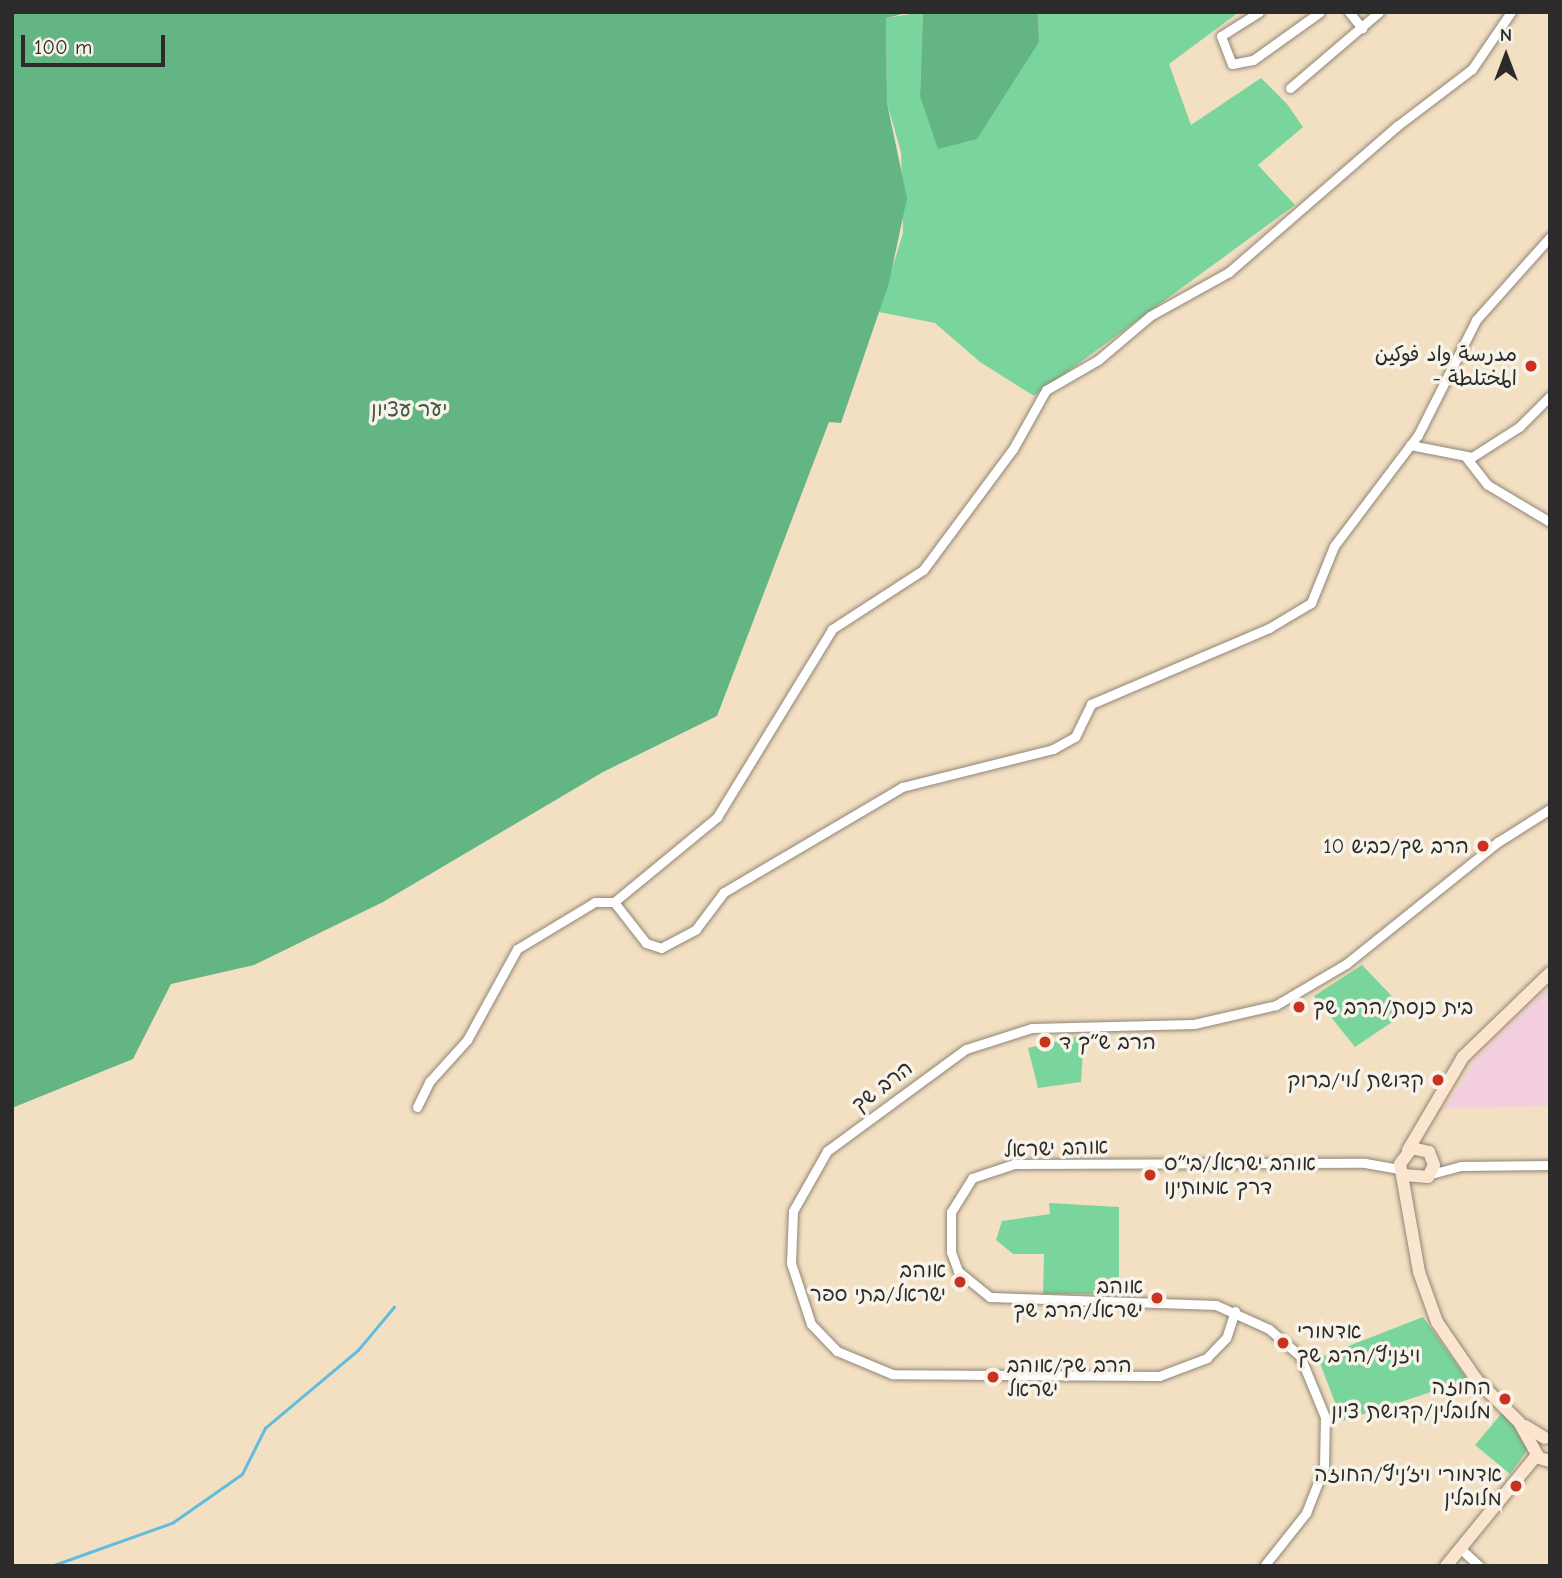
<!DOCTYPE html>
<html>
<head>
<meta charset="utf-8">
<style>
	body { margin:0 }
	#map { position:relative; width:1562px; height:1578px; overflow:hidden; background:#f3dfc2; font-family:"Comic Neue","Playpen Sans Arabic","Playpen Sans Hebrew",sans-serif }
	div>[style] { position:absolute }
	.built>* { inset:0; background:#f3cfe0 }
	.green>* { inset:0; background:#7ad59c }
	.forest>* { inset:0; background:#63b684 }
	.stream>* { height:2.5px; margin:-1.25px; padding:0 1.25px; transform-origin:1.25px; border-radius:1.25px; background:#61bddf }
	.roads { filter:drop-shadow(0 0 2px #8f8576) drop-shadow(0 0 2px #8f8576) }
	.street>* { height:9px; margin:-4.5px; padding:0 4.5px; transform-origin:4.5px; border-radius:4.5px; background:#fff }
	.secondary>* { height:12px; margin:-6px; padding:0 6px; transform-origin:6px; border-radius:6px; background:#fbe5cf }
	.dots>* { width:19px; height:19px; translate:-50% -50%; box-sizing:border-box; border:4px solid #f7f3e8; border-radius:50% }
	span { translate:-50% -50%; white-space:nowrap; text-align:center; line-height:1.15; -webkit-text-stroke:7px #f7f3e8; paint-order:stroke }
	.poi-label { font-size:21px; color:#2b2b2b }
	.right { translate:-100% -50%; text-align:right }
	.left { translate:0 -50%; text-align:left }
	.park-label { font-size:21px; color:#3f5647 }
	.street-label { font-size:21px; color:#2b2b2b }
	.frame { position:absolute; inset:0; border:14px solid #2b2b2b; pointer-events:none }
	.north { position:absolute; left:1471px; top:21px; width:70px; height:70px; -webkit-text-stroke:5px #f7f3e8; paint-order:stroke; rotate:0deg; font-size:19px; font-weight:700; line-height:28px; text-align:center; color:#2b2b2b }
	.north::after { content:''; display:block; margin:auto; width:24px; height:32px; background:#2b2b2b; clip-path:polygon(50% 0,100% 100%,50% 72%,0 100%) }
	.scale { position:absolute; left:21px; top:35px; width:144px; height:32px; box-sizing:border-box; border:4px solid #2b2b2b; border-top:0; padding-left:9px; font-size:21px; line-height:24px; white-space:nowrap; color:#2b2b2b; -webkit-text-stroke:5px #f7f3e8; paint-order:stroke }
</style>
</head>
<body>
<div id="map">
	<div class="built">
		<i style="clip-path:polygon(1550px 986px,1550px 1106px,1445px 1108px,1475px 1060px)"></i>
	</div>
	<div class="green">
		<i style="clip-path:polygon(923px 12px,920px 96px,1039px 42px,1038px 12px,1239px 12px,1169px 64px,1191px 125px,1261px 78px,1287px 104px,1303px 127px,1258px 165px,1295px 205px,1034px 396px,980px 362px,935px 323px,879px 312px,903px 233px,901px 152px,887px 103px,886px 18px)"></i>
		<i style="clip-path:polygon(1362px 965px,1407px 1012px,1355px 1047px,1314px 996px)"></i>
		<i style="clip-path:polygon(1084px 1035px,1081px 1082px,1038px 1088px,1028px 1048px)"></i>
		<i style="clip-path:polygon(1049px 1203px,1119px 1207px,1119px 1294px,1043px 1294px,1044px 1254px,1013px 1254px,996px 1240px,1002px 1221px,1050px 1214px)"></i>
		<i style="clip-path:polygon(1423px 1317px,1468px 1380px,1342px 1421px,1318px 1358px)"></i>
		<i style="clip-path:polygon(1502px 1413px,1523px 1430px,1528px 1449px,1510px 1474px,1475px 1445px)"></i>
	</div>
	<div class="forest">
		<i style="clip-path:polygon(12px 12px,911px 12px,886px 18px,887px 103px,907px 198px,889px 283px,841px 423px,829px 422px,717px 716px,603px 772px,383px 902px,254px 965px,171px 984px,133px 1059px,12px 1108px)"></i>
		<i style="clip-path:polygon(923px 12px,1038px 12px,1039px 42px,977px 139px,938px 149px,920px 96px)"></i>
	</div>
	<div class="stream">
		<i style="left:51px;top:1566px;width:128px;rotate:-19.6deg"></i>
		<i style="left:172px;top:1523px;width:85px;rotate:-35deg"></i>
		<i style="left:242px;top:1474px;width:51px;rotate:-63.4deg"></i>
		<i style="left:265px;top:1428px;width:121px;rotate:-40deg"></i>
		<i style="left:358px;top:1350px;width:56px;rotate:-50.1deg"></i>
	</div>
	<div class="roads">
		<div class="street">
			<i style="left:1259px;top:12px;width:45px;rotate:147.7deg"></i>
			<i style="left:1221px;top:36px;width:30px;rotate:69deg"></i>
			<i style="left:1232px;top:64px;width:21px;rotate:-11deg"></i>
			<i style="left:1253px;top:60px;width:82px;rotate:-35.6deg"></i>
			<i style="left:1349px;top:12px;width:21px;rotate:51deg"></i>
			<i style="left:1290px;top:88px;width:117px;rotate:-40.5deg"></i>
			<i style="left:1410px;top:445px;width:63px;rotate:11deg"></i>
			<i style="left:1472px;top:457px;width:56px;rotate:-32.6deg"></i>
			<i style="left:1519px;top:427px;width:44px;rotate:-45deg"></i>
			<i style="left:1465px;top:456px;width:37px;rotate:52deg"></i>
			<i style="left:1488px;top:485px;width:72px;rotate:30.8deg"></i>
			<i style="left:614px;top:902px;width:52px;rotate:52deg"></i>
			<i style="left:646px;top:943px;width:16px;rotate:18deg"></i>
			<i style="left:661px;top:948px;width:40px;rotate:-28deg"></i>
			<i style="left:696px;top:929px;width:46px;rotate:-52.9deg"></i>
			<i style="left:724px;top:892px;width:207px;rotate:-30.5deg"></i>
			<i style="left:902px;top:787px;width:156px;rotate:-14.1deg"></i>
			<i style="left:1053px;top:749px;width:25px;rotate:-29deg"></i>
			<i style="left:1075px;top:737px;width:37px;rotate:-64deg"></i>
			<i style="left:1091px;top:704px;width:194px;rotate:-23.1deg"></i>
			<i style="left:1269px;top:628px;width:49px;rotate:-30.8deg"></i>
			<i style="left:1311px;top:603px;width:61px;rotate:-68deg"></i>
			<i style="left:1334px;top:546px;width:139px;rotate:-52.9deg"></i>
			<i style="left:1418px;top:435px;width:129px;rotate:-63.2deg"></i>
			<i style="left:1476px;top:320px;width:111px;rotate:-48.3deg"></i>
			<i style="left:417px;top:1107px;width:28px;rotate:-64deg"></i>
			<i style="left:429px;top:1082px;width:57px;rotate:-47.9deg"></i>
			<i style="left:467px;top:1040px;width:104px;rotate:-61.2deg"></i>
			<i style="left:517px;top:949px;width:91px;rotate:-31.1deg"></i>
			<i style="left:595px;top:902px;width:19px"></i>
			<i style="left:614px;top:902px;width:134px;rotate:-39.5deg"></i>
			<i style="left:717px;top:817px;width:220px;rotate:-58.5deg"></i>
			<i style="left:832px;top:629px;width:108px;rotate:-33deg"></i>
			<i style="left:923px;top:570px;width:151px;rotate:-53.4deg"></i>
			<i style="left:1013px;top:449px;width:68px;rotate:-60.8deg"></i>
			<i style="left:1046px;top:390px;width:60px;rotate:-30deg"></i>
			<i style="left:1098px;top:360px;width:68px;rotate:-40.2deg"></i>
			<i style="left:1150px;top:316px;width:90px;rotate:-29.1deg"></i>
			<i style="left:1229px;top:272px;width:223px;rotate:-41deg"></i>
			<i style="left:1397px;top:126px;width:94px;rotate:-37.2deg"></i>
			<i style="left:1472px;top:69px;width:69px;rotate:-55.6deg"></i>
			<i style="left:1431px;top:1174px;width:31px;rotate:-15deg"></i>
			<i style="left:1461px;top:1166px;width:89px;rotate:-0.6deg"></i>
			<i style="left:1235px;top:1311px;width:28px;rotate:108deg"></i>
			<i style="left:1226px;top:1338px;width:28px;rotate:134deg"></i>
			<i style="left:1207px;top:1358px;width:51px;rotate:159.4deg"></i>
			<i style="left:1159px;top:1376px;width:267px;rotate:-179.6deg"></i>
			<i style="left:892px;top:1374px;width:60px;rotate:-157.3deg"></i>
			<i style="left:837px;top:1351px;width:37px;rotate:-134deg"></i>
			<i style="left:811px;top:1324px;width:64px;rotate:-108.2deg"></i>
			<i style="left:791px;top:1263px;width:52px;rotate:-87.8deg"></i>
			<i style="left:793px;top:1211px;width:69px;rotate:-60.5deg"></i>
			<i style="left:827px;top:1151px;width:172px;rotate:-36.3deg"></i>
			<i style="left:966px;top:1049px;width:69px;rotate:-17.7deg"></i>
			<i style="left:1032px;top:1028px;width:162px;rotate:-1.4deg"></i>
			<i style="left:1194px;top:1024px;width:84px;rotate:-13deg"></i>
			<i style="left:1276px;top:1005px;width:81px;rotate:-30.4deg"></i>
			<i style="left:1346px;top:964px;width:195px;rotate:-38.8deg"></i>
			<i style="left:1498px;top:842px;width:62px;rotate:-32.4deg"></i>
			<i style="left:1461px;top:1549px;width:25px;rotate:43deg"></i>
			<i style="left:1264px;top:1566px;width:68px;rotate:-51.6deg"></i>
			<i style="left:1306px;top:1513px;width:49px;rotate:-68.6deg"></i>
			<i style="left:1324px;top:1467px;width:50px;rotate:-88.9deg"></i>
			<i style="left:1325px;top:1417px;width:66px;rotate:-112.3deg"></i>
			<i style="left:1300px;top:1356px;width:41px;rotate:-138.9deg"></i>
			<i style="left:1269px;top:1329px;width:58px;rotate:-155.6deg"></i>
			<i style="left:1216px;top:1305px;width:226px;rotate:-178deg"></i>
			<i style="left:990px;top:1297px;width:41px;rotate:-140.9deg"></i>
			<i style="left:958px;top:1271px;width:20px;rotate:-110deg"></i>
			<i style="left:951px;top:1252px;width:40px;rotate:-90deg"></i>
			<i style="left:951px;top:1212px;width:40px;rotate:-58deg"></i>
			<i style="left:972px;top:1178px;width:44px;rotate:-18.4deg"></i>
			<i style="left:1014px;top:1164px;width:351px;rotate:-0.2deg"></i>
			<i style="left:1365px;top:1163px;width:36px;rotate:10deg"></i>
		</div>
		<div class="secondary">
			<i style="left:1408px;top:1150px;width:108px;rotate:-59.4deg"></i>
			<i style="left:1463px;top:1057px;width:121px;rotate:-44deg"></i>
			<i style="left:1404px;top:1175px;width:24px;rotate:5deg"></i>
			<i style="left:1428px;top:1177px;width:13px;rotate:-63deg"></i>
			<i style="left:1434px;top:1165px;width:14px;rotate:-111deg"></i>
			<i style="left:1429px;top:1152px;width:17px;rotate:-167deg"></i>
			<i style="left:1412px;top:1148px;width:20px;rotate:127deg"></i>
			<i style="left:1400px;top:1164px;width:110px;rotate:80deg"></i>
			<i style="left:1419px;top:1272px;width:53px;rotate:70.2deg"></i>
			<i style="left:1437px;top:1322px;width:69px;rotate:55.6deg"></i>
			<i style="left:1476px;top:1379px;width:61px;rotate:45deg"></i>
			<i style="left:1519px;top:1422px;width:41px;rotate:60.9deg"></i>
			<i style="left:1539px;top:1458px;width:11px;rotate:15deg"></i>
			<i style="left:1525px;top:1426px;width:23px;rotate:31deg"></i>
			<i style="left:1446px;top:1566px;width:144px;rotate:-50.7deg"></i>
		</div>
	</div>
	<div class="dots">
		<i style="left:1531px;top:366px;background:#c8321e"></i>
		<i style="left:1483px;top:846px;background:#c8321e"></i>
		<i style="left:1299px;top:1007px;background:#c8321e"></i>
		<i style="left:1045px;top:1042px;background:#c8321e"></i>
		<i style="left:1438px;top:1080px;background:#c8321e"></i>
		<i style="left:1150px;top:1175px;background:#c8321e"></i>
		<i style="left:960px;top:1282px;background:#c8321e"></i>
		<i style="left:1157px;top:1298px;background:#c8321e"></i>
		<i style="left:1283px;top:1343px;background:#c8321e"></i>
		<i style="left:993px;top:1377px;background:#c8321e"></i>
		<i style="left:1505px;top:1399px;background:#c8321e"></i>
		<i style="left:1516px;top:1486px;background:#c8321e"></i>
	</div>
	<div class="poi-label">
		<span class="right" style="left:1517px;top:366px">مدرسة واد فوكين<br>- المختلطة</span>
		<span class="right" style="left:1469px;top:846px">הרב שך/כביש 10</span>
		<span class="left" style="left:1313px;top:1007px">בית כנסת/הרב שך</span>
		<span class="left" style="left:1059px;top:1042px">הרב ש״ך ד</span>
		<span class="right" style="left:1424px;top:1080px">קדושת לוי/ברוק</span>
		<span class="left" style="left:1164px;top:1175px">אוהב ישראל/בי״ס<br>דרך אמותינו</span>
		<span class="right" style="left:946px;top:1282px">אוהב<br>ישראל/בתי ספר</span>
		<span class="right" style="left:1143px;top:1298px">אוהב<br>ישראל/הרב שך</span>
		<span class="left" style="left:1297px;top:1343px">אדמורי<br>ויזניץ/הרב שך</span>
		<span class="left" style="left:1007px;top:1377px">הרב שך/אוהב<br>ישראל</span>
		<span class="right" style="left:1491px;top:1399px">החוזה<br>מלובלין/קדושת ציון</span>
		<span class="right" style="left:1502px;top:1486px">אדמורי ויז׳ניץ/החוזה<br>מלובלין</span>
	</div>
	<div class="park-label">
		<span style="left:409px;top:409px">יער עציון</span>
	</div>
	<div class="street-label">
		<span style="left:882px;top:1086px;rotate:-37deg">הרב שך</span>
		<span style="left:1056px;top:1148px;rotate:-2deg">אוהב ישראל</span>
	</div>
	<div class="frame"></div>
	<div class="north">N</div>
	<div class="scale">100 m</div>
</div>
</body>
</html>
